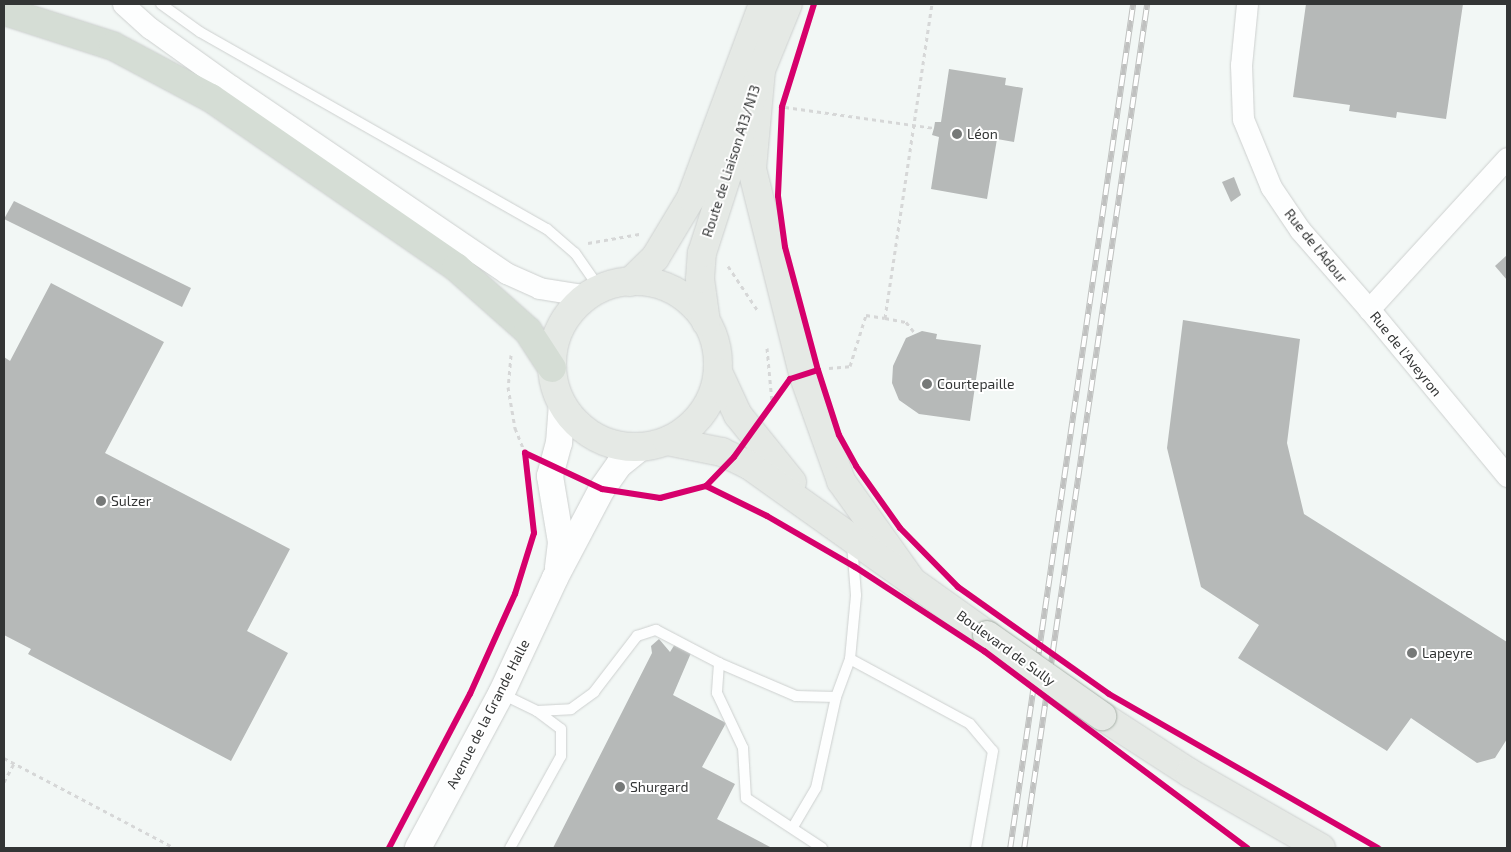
<!DOCTYPE html>
<html>
<head>
<meta charset="utf-8">
<style>
	body { margin:0 }
	#map { position:relative; width:1511px; height:852px; overflow:hidden; background:#f2f7f5; font-family:"Exo 2",sans-serif }
	div>[style] { position:absolute }
	.building>* { inset:0; background:#b6b9b8 }
	.path>* { height:3px; margin-top:-1.5px; transform-origin:0; background:repeating-linear-gradient(90deg,#d6d7d7 0 4px,transparent 0 8px) }
	.roads { filter:drop-shadow(0 0 1px #cdd0cf) drop-shadow(0 0 1px #cdd0cf) }
	.service>* { height:10px; margin:-5px; padding:0 5px; transform-origin:5px; border-radius:5px; background:#fdfefe }
	.minor>* { height:21px; margin:-10.5px; padding:0 10.5px; transform-origin:10.5px; border-radius:10.5px; background:#fdfefe }
	.tertiary>* { height:26px; margin:-13px; padding:0 13px; transform-origin:13px; border-radius:13px; background:#fdfefe }
	.primary>* { height:28px; margin:-14px; padding:0 14px; transform-origin:14px; border-radius:14px; background:#e5e9e5 }
	.primary>.ring { margin:-14px; padding:0; box-sizing:content-box; background:none; border:28px solid #e5e9e5; border-radius:50% }
	.motorway>* { height:28px; margin:-14px; padding:0 14px; transform-origin:14px; border-radius:14px; background:#d5ddd5 }
	.rail>* { height:5.5px; margin-top:-2.75px; transform-origin:0; background:repeating-linear-gradient(90deg,#fff 0 11px,#c0c1c0 0 22px); box-sizing:border-box; border-block:1px solid #c0c1c0 }
	.bridges { filter:drop-shadow(0 0 1px #a8b1a9) drop-shadow(0 0 1px #a8b1a9) }
	.primary-bridge>* { height:28px; margin:-14px; padding:0 14px; transform-origin:14px; border-radius:14px; background:#e5e9e5 }
	.cycleway>* { height:6px; margin:-3px; padding:0 3px; transform-origin:3px; border-radius:3px; background:#d6006c }
	.dots>* { width:14px; height:14px; translate:-50% -50%; box-sizing:border-box; border:2px solid #fff; border-radius:50% }
	span { translate:-50% -50%; white-space:nowrap; text-align:center; line-height:1.15; -webkit-text-stroke:4px #fff; paint-order:stroke }
	.poi-label { font-size:14px; color:#333535 }
	.left { translate:0 -50%; text-align:left }
	.street-label { font-size:14px; color:#333535 }
	.frame { position:absolute; inset:0; border:5px solid #333535; pointer-events:none }
</style>
</head>
<body>
<div id="map">
	<div class="building">
		<i style="clip-path:polygon(1306px 4px,1463px 4px,1446px 119px,1397px 112px,1396px 118px,1349px 111px,1350px 105px,1293px 97px)"></i>
		<i style="clip-path:polygon(949px 69px,1006px 78px,1005px 85px,1023px 88px,1014px 142px,997px 139px,987px 199px,931px 189px,939px 137px,932px 135px,934px 128px,935px 122px,941px 122px)"></i>
		<i style="clip-path:polygon(1234px 177px,1241px 195px,1231px 202px,1222px 182px)"></i>
		<i style="clip-path:polygon(14px 201px,191px 288px,182px 307px,4px 219px)"></i>
		<i style="clip-path:polygon(1507px 255px,1507px 280px,1495px 266px)"></i>
		<i style="clip-path:polygon(51px 283px,164px 342px,105px 453px,290px 549px,247px 631px,288px 653px,231px 761px,28px 654px,31px 649px,4px 635px,4px 357px,10px 361px)"></i>
		<i style="clip-path:polygon(1183px 320px,1300px 339px,1287px 443px,1304px 514px,1507px 642px,1507px 739px,1495px 758px,1477px 763px,1411px 718px,1387px 751px,1238px 658px,1259px 625px,1201px 587px,1167px 448px)"></i>
		<i style="clip-path:polygon(922px 331px,937px 334px,936px 339px,981px 345px,970px 421px,919px 414px,899px 400px,892px 383px,893px 366px,906px 338px)"></i>
		<i style="clip-path:polygon(659px 639px,670px 652px,675px 644px,691px 653px,673px 695px,726px 723px,702px 767px,735px 784px,717px 819px,772px 848px,553px 848px,652px 653px,651px 646px)"></i>
	</div>
	<div class="path">
		<i style="left:785px;top:107px;width:150px;rotate:8deg"></i>
		<i style="left:588px;top:243px;width:52px;rotate:-10deg"></i>
		<i style="left:728px;top:266px;width:54px;rotate:56.3deg"></i>
		<i style="left:885px;top:318px;width:21px;rotate:11deg"></i>
		<i style="left:906px;top:322px;width:13px;rotate:51deg"></i>
		<i style="left:767px;top:348px;width:54px;rotate:84.7deg"></i>
		<i style="left:511px;top:355px;width:32px;rotate:95deg"></i>
		<i style="left:508px;top:387px;width:42px;rotate:80.3deg"></i>
		<i style="left:515px;top:428px;width:27px;rotate:68deg"></i>
		<i style="left:829px;top:368px;width:21px;rotate:-5deg"></i>
		<i style="left:850px;top:366px;width:53px;rotate:-72.6deg"></i>
		<i style="left:866px;top:315px;width:19px;rotate:9deg"></i>
		<i style="left:885px;top:318px;width:317px;rotate:-81.5deg"></i>
		<i style="left:4px;top:758px;width:193px;rotate:27.8deg"></i>
		<i style="left:4px;top:782px;width:21px;rotate:-62deg"></i>
	</div>
	<div class="roads">
		<div class="service">
			<i style="left:161px;top:4px;width:48px;rotate:35.7deg"></i>
			<i style="left:200px;top:32px;width:399px;rotate:29.6deg"></i>
			<i style="left:547px;top:229px;width:37px;rotate:41deg"></i>
			<i style="left:575px;top:253px;width:44px;rotate:55.2deg"></i>
			<i style="left:850px;top:659px;width:136px;rotate:28.4deg"></i>
			<i style="left:970px;top:724px;width:35px;rotate:50deg"></i>
			<i style="left:993px;top:751px;width:98px;rotate:99.9deg"></i>
			<i style="left:719px;top:663px;width:84px;rotate:23.2deg"></i>
			<i style="left:796px;top:696px;width:40px;rotate:1.4deg"></i>
			<i style="left:502px;top:694px;width:39px;rotate:26deg"></i>
			<i style="left:537px;top:711px;width:30px;rotate:37deg"></i>
			<i style="left:561px;top:729px;width:27px;rotate:90deg"></i>
			<i style="left:561px;top:756px;width:105px;rotate:119deg"></i>
			<i style="left:537px;top:711px;width:34px;rotate:-3deg"></i>
			<i style="left:571px;top:709px;width:29px;rotate:-36deg"></i>
			<i style="left:594px;top:692px;width:71px;rotate:-52.5deg"></i>
			<i style="left:637px;top:636px;width:20px;rotate:-18deg"></i>
			<i style="left:656px;top:630px;width:71px;rotate:27.6deg"></i>
			<i style="left:719px;top:663px;width:30px;rotate:94deg"></i>
			<i style="left:717px;top:693px;width:61px;rotate:64.7deg"></i>
			<i style="left:743px;top:748px;width:50px;rotate:86.6deg"></i>
			<i style="left:746px;top:798px;width:91px;rotate:33.3deg"></i>
			<i style="left:793px;top:827px;width:45px;rotate:-59.5deg"></i>
			<i style="left:816px;top:788px;width:93px;rotate:-77.6deg"></i>
			<i style="left:836px;top:697px;width:40px;rotate:-69.8deg"></i>
			<i style="left:850px;top:659px;width:64px;rotate:-84.6deg"></i>
			<i style="left:856px;top:595px;width:51px;rotate:-94.5deg"></i>
		</div>
		<div class="minor">
			<i style="left:123px;top:4px;width:36px;rotate:42deg"></i>
			<i style="left:150px;top:28px;width:100px;rotate:35.6deg"></i>
			<i style="left:231px;top:86px;width:333px;rotate:34.2deg"></i>
			<i style="left:506px;top:273px;width:36px;rotate:24deg"></i>
			<i style="left:539px;top:288px;width:51px;rotate:9.1deg"></i>
			<i style="left:1247px;top:4px;width:61px;rotate:95.6deg"></i>
			<i style="left:1241px;top:65px;width:54px;rotate:87.9deg"></i>
			<i style="left:1243px;top:119px;width:74px;rotate:67.6deg"></i>
			<i style="left:1271px;top:187px;width:52px;rotate:56deg"></i>
			<i style="left:1300px;top:230px;width:105px;rotate:48.9deg"></i>
			<i style="left:1507px;top:158px;width:205px;rotate:132.4deg"></i>
			<i style="left:1369px;top:309px;width:217px;rotate:50.4deg"></i>
		</div>
		<div class="tertiary">
			<i style="left:558px;top:567px;width:25px;rotate:-83deg"></i>
			<i style="left:561px;top:542px;width:67px;rotate:-99.5deg"></i>
			<i style="left:550px;top:476px;width:34px;rotate:-75deg"></i>
			<i style="left:559px;top:443px;width:40px;rotate:-85.7deg"></i>
			<i style="left:418px;top:848px;width:175px;rotate:-61.7deg"></i>
			<i style="left:501px;top:694px;width:128px;rotate:-65deg"></i>
			<i style="left:555px;top:578px;width:101px;rotate:-62.2deg"></i>
			<i style="left:602px;top:489px;width:29px;rotate:-55deg"></i>
			<i style="left:619px;top:465px;width:28px;rotate:-39deg"></i>
		</div>
		<div class="primary">
			<i style="left:761px;top:70px;width:99px;rotate:95.2deg"></i>
			<i style="left:752px;top:169px;width:211px;rotate:76deg"></i>
			<i style="left:803px;top:374px;width:114px;rotate:70.4deg"></i>
			<i style="left:841px;top:481px;width:119px;rotate:54.6deg"></i>
			<i class="ring" style="left:552px;top:281px;width:138px;height:138px"></i>
			<i style="left:630px;top:282px;width:35px;rotate:-44deg"></i>
			<i style="left:655px;top:258px;width:70px;rotate:-59deg"></i>
			<i style="left:691px;top:198px;width:207px;rotate:-69.6deg"></i>
			<i style="left:706px;top:322px;width:43px;rotate:-97.9deg"></i>
			<i style="left:700px;top:279px;width:26px;rotate:-86deg"></i>
			<i style="left:702px;top:253px;width:192px;rotate:-72.1deg"></i>
			<i style="left:761px;top:70px;width:71px;rotate:-67.8deg"></i>
			<i style="left:718px;top:372px;width:47px;rotate:65.1deg"></i>
			<i style="left:738px;top:415px;width:86px;rotate:51.1deg"></i>
			<i style="left:667px;top:441px;width:56px;rotate:11.3deg"></i>
			<i style="left:722px;top:452px;width:30px;rotate:26deg"></i>
			<i style="left:749px;top:465px;width:292px;rotate:35.5deg"></i>
			<i style="left:1102px;top:716px;width:105px;rotate:32.9deg"></i>
			<i style="left:1190px;top:773px;width:151px;rotate:29.8deg"></i>
		</div>
		<div class="motorway">
			<i style="left:4px;top:11px;width:114px;rotate:17.8deg"></i>
			<i style="left:113px;top:46px;width:111px;rotate:28deg"></i>
			<i style="left:211px;top:98px;width:298px;rotate:34.6deg"></i>
			<i style="left:456px;top:267px;width:96px;rotate:41.6deg"></i>
			<i style="left:528px;top:331px;width:44px;rotate:57deg"></i>
		</div>
	</div>
	<div class="rail">
		<i style="left:1010px;top:848px;width:853px;rotate:-81.71deg"></i>
		<i style="left:1024px;top:848px;width:853px;rotate:-81.71deg"></i>
	</div>
	<div class="bridges">
		<div class="primary-bridge">
			<i style="left:987px;top:635px;width:141px;rotate:35.2deg"></i>
		</div>
	</div>
	<div class="cycleway">
		<i style="left:814px;top:4px;width:108px;rotate:107.3deg"></i>
		<i style="left:782px;top:107px;width:89px;rotate:92.6deg"></i>
		<i style="left:778px;top:196px;width:51px;rotate:82.2deg"></i>
		<i style="left:785px;top:247px;width:127px;rotate:75deg"></i>
		<i style="left:818px;top:370px;width:68px;rotate:72.1deg"></i>
		<i style="left:839px;top:435px;width:35px;rotate:61deg"></i>
		<i style="left:856px;top:466px;width:76px;rotate:54.6deg"></i>
		<i style="left:900px;top:528px;width:83px;rotate:45.5deg"></i>
		<i style="left:958px;top:587px;width:185px;rotate:35.3deg"></i>
		<i style="left:1109px;top:694px;width:310px;rotate:29.8deg"></i>
		<i style="left:706px;top:486px;width:40px;rotate:-46deg"></i>
		<i style="left:734px;top:457px;width:96px;rotate:-54.3deg"></i>
		<i style="left:790px;top:379px;width:29px;rotate:-18deg"></i>
		<i style="left:389px;top:848px;width:174px;rotate:-62.3deg"></i>
		<i style="left:470px;top:694px;width:110px;rotate:-65.8deg"></i>
		<i style="left:515px;top:594px;width:64px;rotate:-72.7deg"></i>
		<i style="left:534px;top:533px;width:81px;rotate:-96.4deg"></i>
		<i style="left:525px;top:453px;width:85px;rotate:25.1deg"></i>
		<i style="left:602px;top:489px;width:59px;rotate:8.8deg"></i>
		<i style="left:660px;top:498px;width:48px;rotate:-14.6deg"></i>
		<i style="left:706px;top:486px;width:68px;rotate:26.2deg"></i>
		<i style="left:767px;top:516px;width:102px;rotate:30.1deg"></i>
		<i style="left:855px;top:567px;width:154px;rotate:33.1deg"></i>
		<i style="left:984px;top:651px;width:329px;rotate:36.8deg"></i>
	</div>
	<div class="dots">
		<i style="left:957px;top:134px;background:#767978"></i>
		<i style="left:927px;top:384px;background:#767978"></i>
		<i style="left:101px;top:501px;background:#767978"></i>
		<i style="left:1412px;top:653px;background:#767978"></i>
		<i style="left:620px;top:787px;background:#767978"></i>
	</div>
	<div class="poi-label">
		<span class="left" style="left:967px;top:134px">Léon</span>
		<span class="left" style="left:937px;top:384px">Courtepaille</span>
		<span class="left" style="left:111px;top:501px">Sulzer</span>
		<span class="left" style="left:1422px;top:653px">Lapeyre</span>
		<span class="left" style="left:630px;top:787px">Shurgard</span>
	</div>
	<div class="street-label">
		<span style="left:731px;top:161px;rotate:-72deg">Route de Liaison A13/N13</span>
		<span style="left:1316px;top:246px;rotate:51deg">Rue de l'Adour</span>
		<span style="left:1406px;top:354px;rotate:51deg">Rue de l'Aveyron</span>
		<span style="left:1006px;top:648px;rotate:36deg">Boulevard de Sully</span>
		<span style="left:488px;top:714px;rotate:-63deg">Avenue de la Grande Halle</span>
	</div>
	<div class="frame"></div>
</div>
</body>
</html>
